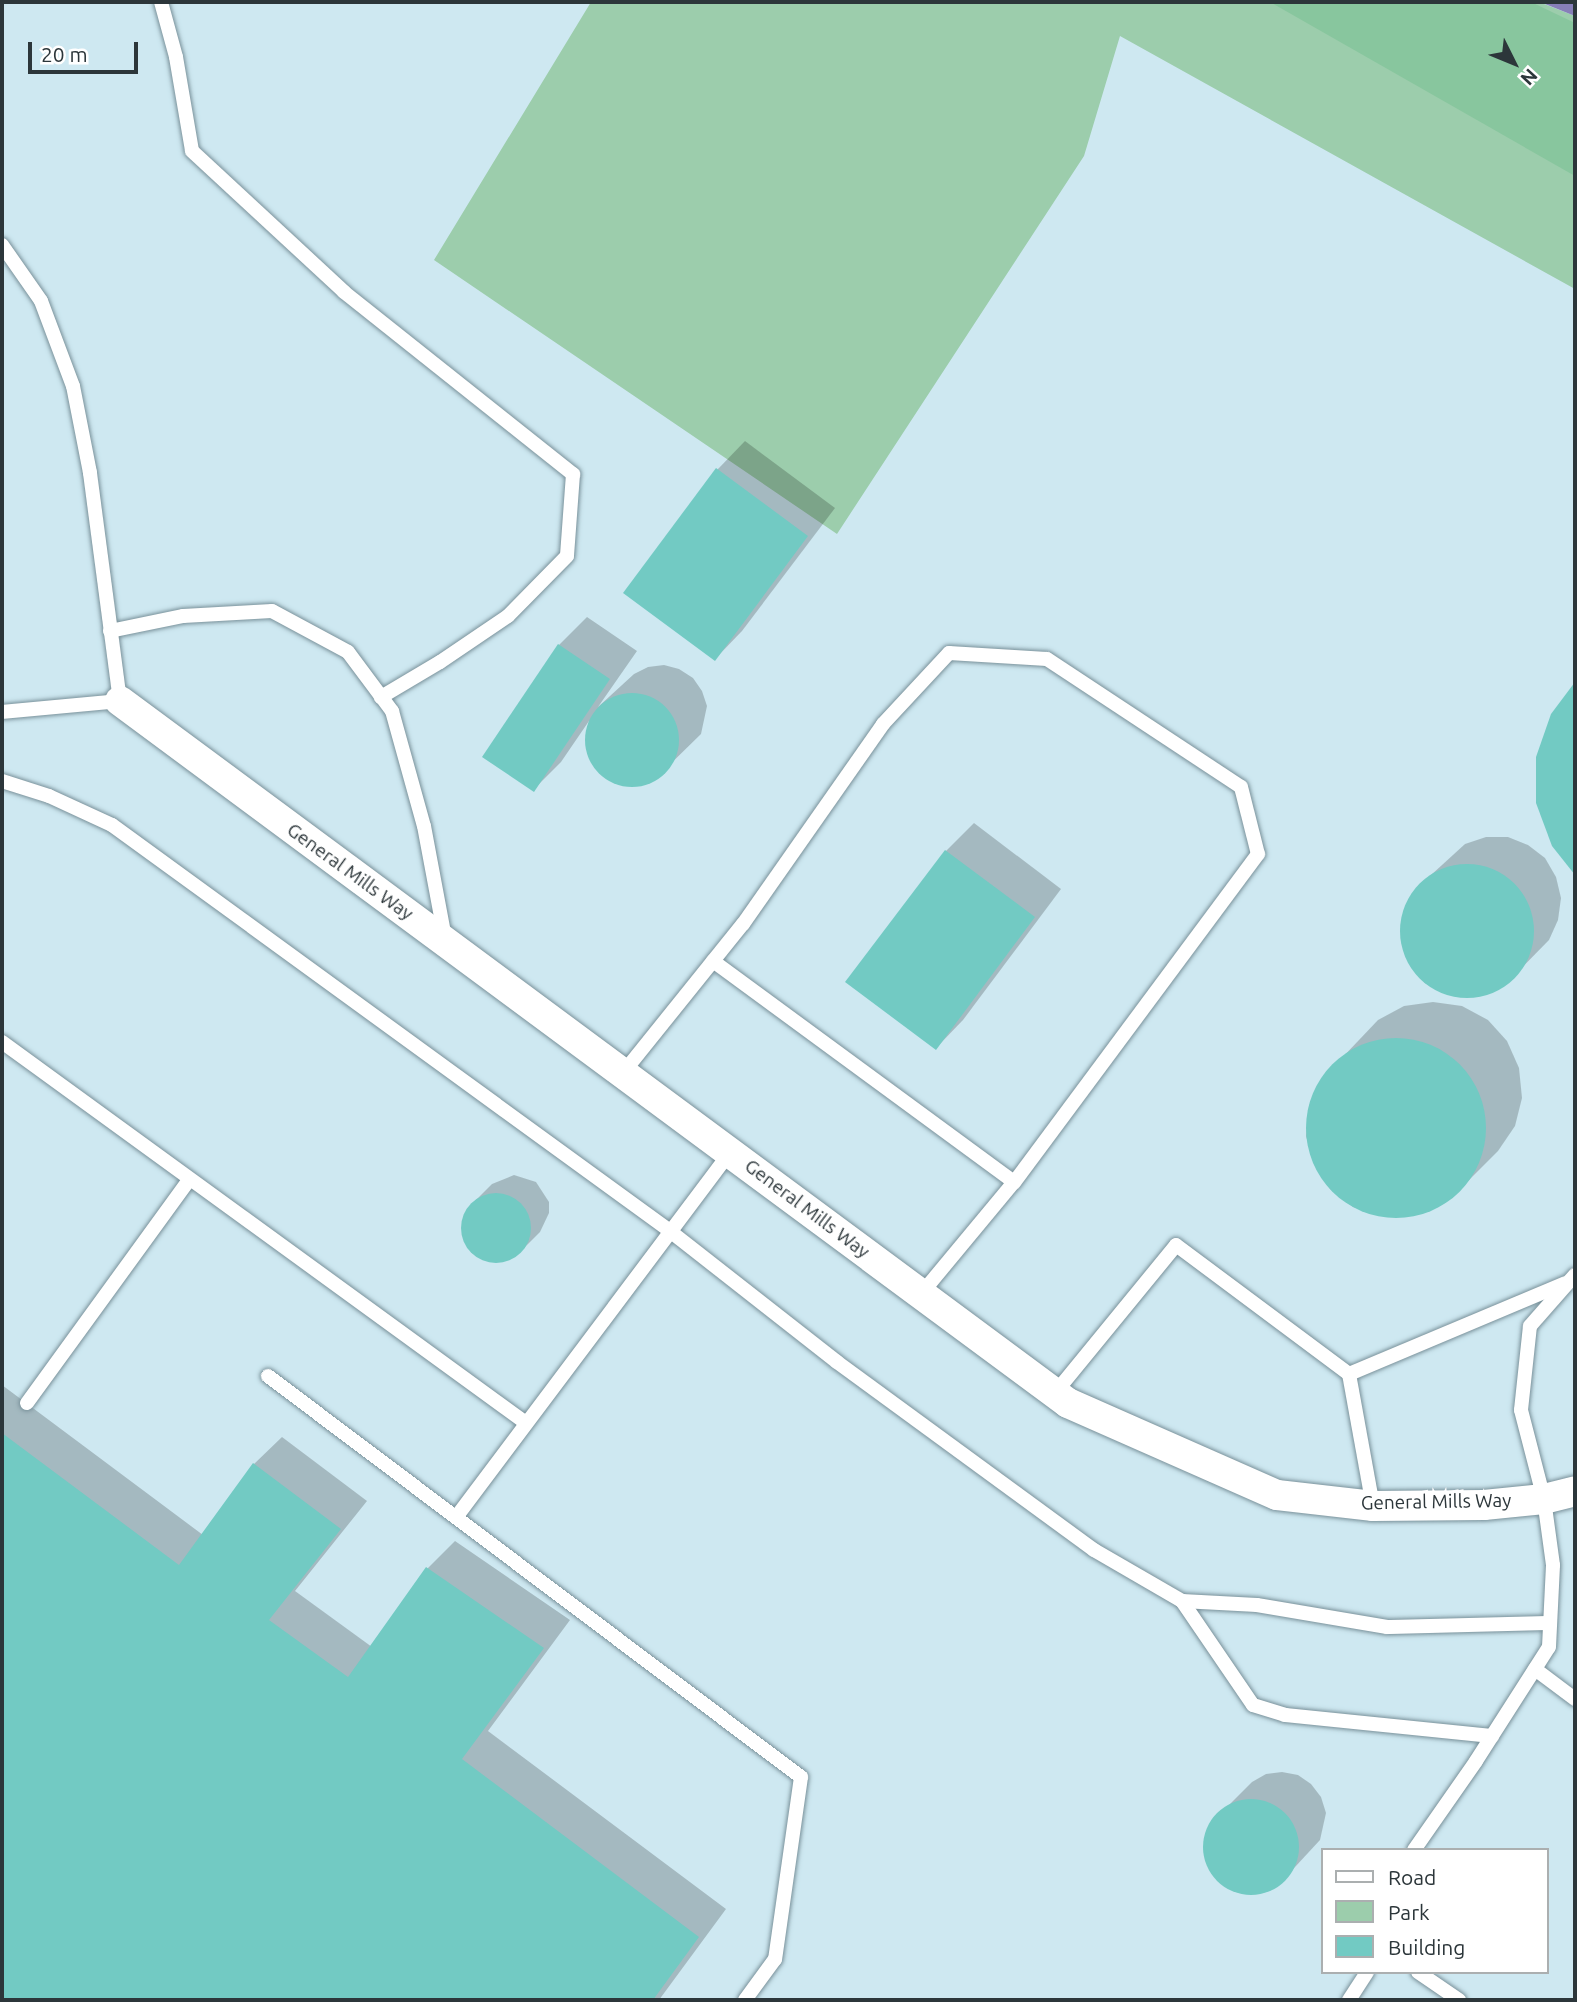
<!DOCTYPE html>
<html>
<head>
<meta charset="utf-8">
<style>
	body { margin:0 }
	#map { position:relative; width:1577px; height:2002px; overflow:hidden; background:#cee8f1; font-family:Ubuntu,sans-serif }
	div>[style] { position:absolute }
	.green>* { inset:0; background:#9ccdac }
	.forest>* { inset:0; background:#88c69e }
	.water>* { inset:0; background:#877fb8 }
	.shadow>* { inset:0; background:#0003 }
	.building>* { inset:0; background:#72cac3 }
	.round { border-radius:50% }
	.roads { filter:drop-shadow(0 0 2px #79919a) drop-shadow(0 0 2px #79919a) }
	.lane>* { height:14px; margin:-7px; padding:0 7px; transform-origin:7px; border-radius:7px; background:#fff }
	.street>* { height:30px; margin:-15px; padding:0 15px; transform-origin:15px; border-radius:15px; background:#fff }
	span { translate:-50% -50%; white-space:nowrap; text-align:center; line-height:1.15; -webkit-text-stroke:6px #fff; paint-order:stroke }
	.street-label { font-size:19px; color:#2c363a }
	.frame { position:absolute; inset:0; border:4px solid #2c363a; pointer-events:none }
	.legend { position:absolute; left:1321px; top:1848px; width:228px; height:126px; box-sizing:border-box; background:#fff; border:2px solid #abafb0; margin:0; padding:9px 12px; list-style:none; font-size:21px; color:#2c363a }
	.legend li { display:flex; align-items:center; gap:14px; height:35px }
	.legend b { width:35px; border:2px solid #abafb0 }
	.north { position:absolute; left:1479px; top:28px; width:70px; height:70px; -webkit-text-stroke:5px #fff; paint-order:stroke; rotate:133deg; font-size:19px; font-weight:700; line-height:28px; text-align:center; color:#2c363a }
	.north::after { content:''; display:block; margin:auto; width:24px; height:32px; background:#2c363a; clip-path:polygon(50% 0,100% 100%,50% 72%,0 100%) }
	.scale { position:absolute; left:28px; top:42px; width:110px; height:32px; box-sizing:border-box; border:4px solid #2c363a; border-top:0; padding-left:9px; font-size:21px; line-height:24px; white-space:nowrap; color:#2c363a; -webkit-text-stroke:5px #fff; paint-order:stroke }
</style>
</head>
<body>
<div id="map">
	<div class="green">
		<i style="clip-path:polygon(591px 2px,1539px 2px,1575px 16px,1575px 289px,1120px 36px,1084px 156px,837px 534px,434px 260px)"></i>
	</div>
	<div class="forest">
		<i style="clip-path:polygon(1270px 2px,1531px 2px,1575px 23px,1575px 176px)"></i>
	</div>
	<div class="water">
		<i style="clip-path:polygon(1540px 2px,1575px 2px,1575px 16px)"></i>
	</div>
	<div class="shadow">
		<i style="clip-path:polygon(745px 441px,835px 508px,742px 631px,715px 659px,626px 593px,718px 469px)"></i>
		<i style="clip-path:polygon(587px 617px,637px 651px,598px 707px,634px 674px,648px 667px,664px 665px,679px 669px,693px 678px,702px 691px,707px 706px,701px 734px,652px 782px,623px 785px,598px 771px,590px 759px,586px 745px,589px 721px,561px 762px,534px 789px,484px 756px,559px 645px)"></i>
		<i style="clip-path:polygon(1575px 684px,1575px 872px,1553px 845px,1552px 715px)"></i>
		<i style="clip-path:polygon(974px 823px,1061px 889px,963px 1020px,936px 1048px,847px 982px,946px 851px)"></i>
		<i style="clip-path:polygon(1486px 837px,1508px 837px,1528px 845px,1545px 858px,1556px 877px,1561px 898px,1558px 920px,1549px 940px,1506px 984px,1486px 994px,1465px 997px,1444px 993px,1425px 983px,1411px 967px,1403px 947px,1401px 925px,1407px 904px,1419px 886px,1465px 844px)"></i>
		<i style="clip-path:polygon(1433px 1002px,1462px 1006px,1488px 1020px,1507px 1041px,1519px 1068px,1522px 1098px,1515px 1126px,1498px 1151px,1461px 1188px,1438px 1207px,1411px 1216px,1381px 1216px,1353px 1207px,1330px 1189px,1314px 1164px,1306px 1136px,1309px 1106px,1321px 1080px,1378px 1020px,1404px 1006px)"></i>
		<i style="clip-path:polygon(514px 1175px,536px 1182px,549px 1202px,549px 1213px,540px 1232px,521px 1251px,502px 1262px,491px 1262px,472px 1253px,462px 1235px,462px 1223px,473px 1203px,492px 1184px)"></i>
		<i style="clip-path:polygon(2px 1385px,203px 1535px,254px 1464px,282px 1437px,367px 1501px,295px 1591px,372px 1647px,428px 1568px,455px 1541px,570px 1620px,488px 1731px,726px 1909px,659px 2000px,2px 2000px)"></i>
		<i style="clip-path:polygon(1282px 1772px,1298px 1775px,1311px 1784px,1321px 1797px,1326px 1813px,1320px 1840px,1283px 1880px,1270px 1889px,1257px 1893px,1229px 1888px,1217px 1879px,1205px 1853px,1206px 1837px,1212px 1822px,1252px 1782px,1266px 1774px)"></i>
	</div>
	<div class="building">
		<i style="clip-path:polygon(716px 468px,808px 536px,715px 661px,623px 593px)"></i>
		<i style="clip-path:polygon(558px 644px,610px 679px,534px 792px,482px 757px)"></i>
		<i style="clip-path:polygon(1575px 682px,1575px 875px,1552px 846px,1536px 803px,1536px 757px,1551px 714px)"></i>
		<i class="round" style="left:585px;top:693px;width:94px;height:94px"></i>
		<i style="clip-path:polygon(945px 850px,1035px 917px,936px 1050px,845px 982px)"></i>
		<i class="round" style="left:1400px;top:864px;width:134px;height:134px"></i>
		<i class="round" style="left:1306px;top:1038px;width:180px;height:180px"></i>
		<i class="round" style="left:461px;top:1193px;width:70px;height:70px"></i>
		<i style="clip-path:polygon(2px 1433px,179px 1565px,253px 1463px,341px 1529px,269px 1620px,348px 1677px,426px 1567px,544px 1648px,462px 1759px,699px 1937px,653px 2000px,2px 2000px)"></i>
		<i class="round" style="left:1203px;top:1799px;width:96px;height:96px"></i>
	</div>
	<div class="roads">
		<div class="lane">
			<i style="left:161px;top:2px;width:57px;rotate:74.7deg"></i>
			<i style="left:176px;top:57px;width:95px;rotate:80.3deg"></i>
			<i style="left:192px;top:151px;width:207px;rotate:42.8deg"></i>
			<i style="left:344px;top:292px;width:293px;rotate:38.5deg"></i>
			<i style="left:573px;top:474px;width:82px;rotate:94.2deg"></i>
			<i style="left:567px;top:556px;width:84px;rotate:134.5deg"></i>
			<i style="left:508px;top:616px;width:82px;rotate:145.9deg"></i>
			<i style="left:440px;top:662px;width:69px;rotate:149.3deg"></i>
			<i style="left:2px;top:245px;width:68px;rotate:55.1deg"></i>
			<i style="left:41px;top:301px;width:91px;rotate:69.4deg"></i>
			<i style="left:73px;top:386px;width:89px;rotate:78.9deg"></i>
			<i style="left:90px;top:473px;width:230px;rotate:82.5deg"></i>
			<i style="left:120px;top:701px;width:119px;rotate:174.7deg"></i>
			<i style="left:110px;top:631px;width:75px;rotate:-11.6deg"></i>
			<i style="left:183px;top:616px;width:89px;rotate:-3.2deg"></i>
			<i style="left:272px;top:611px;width:86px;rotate:28.3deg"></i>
			<i style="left:348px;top:652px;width:74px;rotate:53.3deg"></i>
			<i style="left:392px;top:711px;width:119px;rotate:74.5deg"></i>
			<i style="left:424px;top:826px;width:114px;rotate:79.4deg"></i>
			<i style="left:2px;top:781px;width:49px;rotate:17.7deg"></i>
			<i style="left:49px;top:796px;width:69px;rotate:24.7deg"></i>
			<i style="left:112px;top:825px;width:690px;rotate:36.04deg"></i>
			<i style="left:670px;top:1231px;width:212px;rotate:38.1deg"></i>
			<i style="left:837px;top:1362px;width:318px;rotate:36.2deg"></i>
			<i style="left:1094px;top:1550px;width:102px;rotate:30.1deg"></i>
			<i style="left:1182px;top:1601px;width:126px;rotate:55.7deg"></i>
			<i style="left:1253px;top:1705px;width:34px;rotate:17deg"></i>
			<i style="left:1285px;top:1715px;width:208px;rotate:5.8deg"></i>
			<i style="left:713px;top:961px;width:373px;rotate:36.3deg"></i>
			<i style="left:2px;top:1042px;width:648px;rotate:36.02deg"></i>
			<i style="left:623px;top:1073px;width:191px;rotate:-51.2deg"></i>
			<i style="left:743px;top:924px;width:244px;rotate:-55deg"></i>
			<i style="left:883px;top:724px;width:97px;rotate:-47.1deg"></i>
			<i style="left:949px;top:653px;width:98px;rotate:3.5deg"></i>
			<i style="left:1047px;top:659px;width:232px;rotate:33.4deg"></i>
			<i style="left:1241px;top:787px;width:69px;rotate:75.8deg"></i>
			<i style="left:1258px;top:854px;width:409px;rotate:126.6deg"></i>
			<i style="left:1014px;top:1182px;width:146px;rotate:129.7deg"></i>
			<i style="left:268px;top:1376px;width:667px;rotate:36.96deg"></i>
			<i style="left:801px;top:1777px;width:184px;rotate:98.1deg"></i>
			<i style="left:775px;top:1959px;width:51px;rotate:126.2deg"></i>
			<i style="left:1055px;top:1393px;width:191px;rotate:-50.7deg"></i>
			<i style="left:1176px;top:1245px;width:216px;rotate:36.7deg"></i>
			<i style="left:27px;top:1403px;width:276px;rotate:-54deg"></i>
			<i style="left:1373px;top:1506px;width:134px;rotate:-100.3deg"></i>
			<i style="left:1349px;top:1374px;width:234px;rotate:-22.8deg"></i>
			<i style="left:457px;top:1516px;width:455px;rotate:-53.1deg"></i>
			<i style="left:1182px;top:1601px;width:75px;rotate:3.1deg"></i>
			<i style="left:1257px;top:1605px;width:132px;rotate:9.6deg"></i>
			<i style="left:1387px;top:1627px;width:163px;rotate:-1.4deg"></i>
			<i style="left:1535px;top:1669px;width:50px;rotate:36.9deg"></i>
			<i style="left:1414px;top:1850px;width:108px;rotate:-55.1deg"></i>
			<i style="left:1476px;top:1761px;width:135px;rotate:-57.4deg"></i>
			<i style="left:1549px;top:1647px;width:82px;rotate:-87.2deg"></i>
			<i style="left:1553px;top:1565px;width:67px;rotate:-97.8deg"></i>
			<i style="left:1544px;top:1499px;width:92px;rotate:-104.5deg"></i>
			<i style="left:1521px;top:1410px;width:84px;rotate:-83.9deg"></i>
			<i style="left:1530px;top:1326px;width:68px;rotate:-48.6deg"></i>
			<i style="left:1418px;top:1972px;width:50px;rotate:34.3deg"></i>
			<i style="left:1349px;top:2000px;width:33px;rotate:-57deg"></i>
		</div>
		<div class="street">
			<i style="left:120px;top:701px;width:1180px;rotate:36.52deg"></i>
			<i style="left:1068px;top:1403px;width:228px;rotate:23.8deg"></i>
			<i style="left:1277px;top:1495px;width:97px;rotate:6.5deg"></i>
			<i style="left:1373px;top:1506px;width:111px;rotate:-0.5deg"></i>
			<i style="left:1484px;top:1505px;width:60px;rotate:-5.7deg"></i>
			<i style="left:1544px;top:1499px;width:32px;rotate:-14deg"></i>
		</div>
	</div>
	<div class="street-label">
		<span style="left:350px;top:872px;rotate:36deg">General Mills Way</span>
		<span style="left:807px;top:1209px;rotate:37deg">General Mills Way</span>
		<span style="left:1436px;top:1502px;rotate:-1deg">General Mills Way</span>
	</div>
	<div class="frame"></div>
	<ul class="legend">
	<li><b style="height:9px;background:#fff"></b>Road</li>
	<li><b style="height:19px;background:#9ccdac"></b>Park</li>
	<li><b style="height:19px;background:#72cac3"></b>Building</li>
	</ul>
	<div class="north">N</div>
	<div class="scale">20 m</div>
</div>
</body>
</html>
